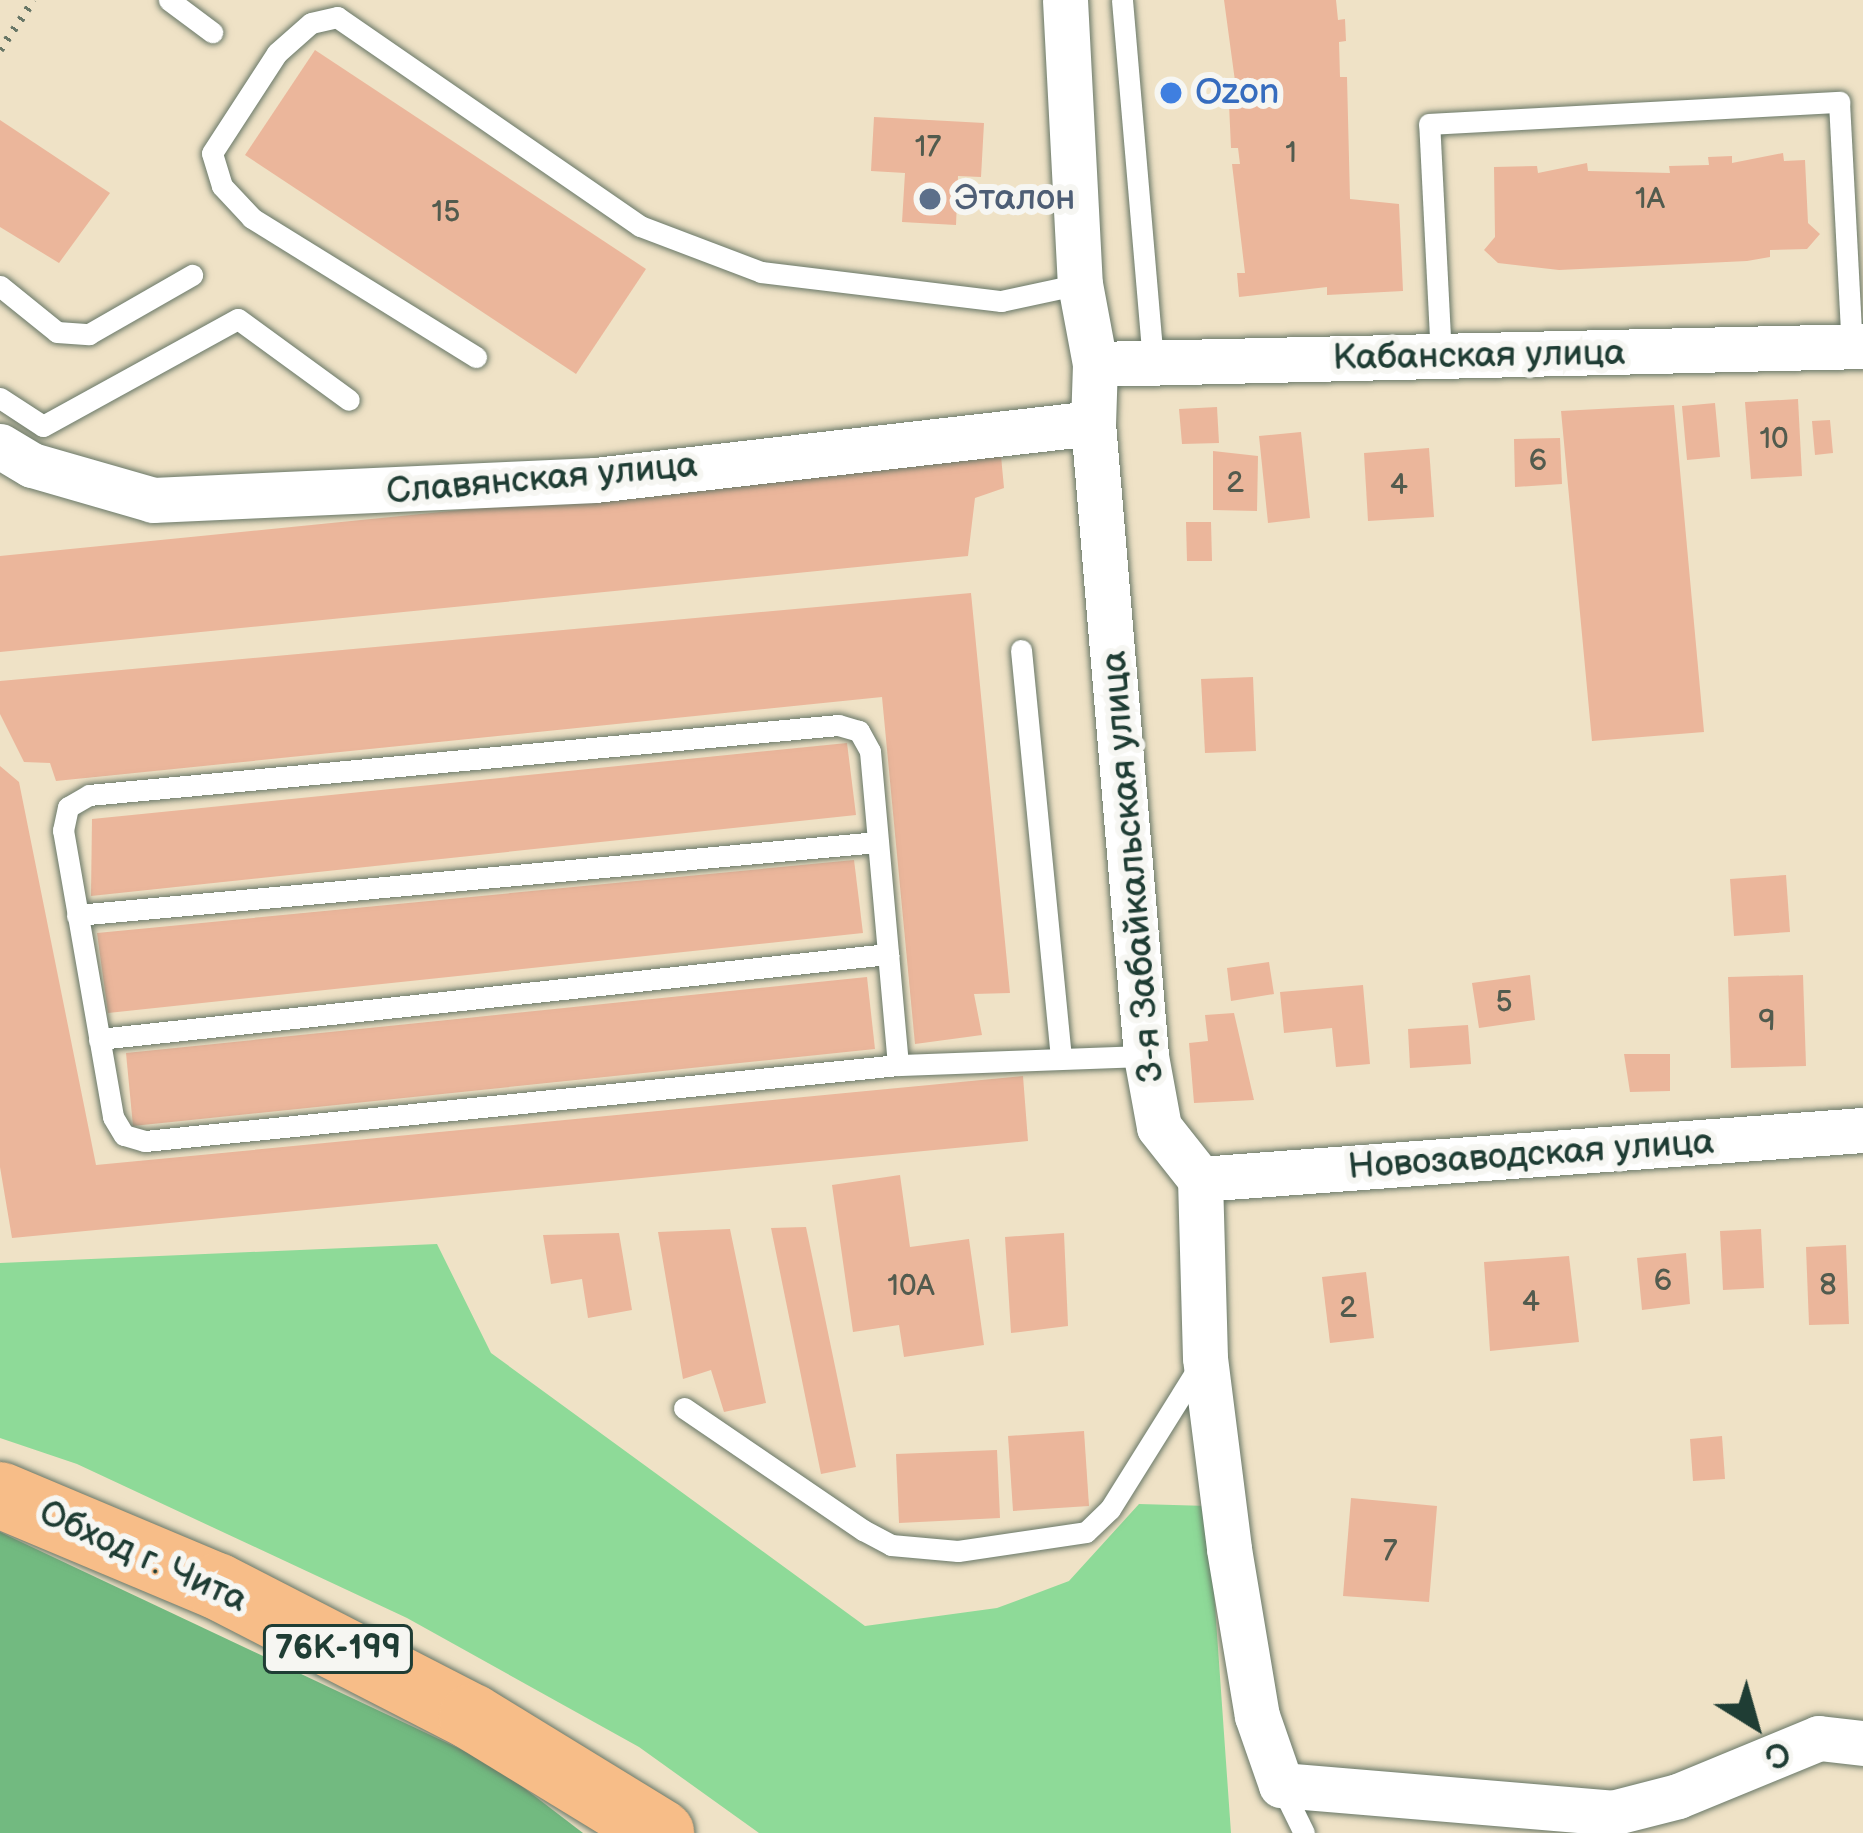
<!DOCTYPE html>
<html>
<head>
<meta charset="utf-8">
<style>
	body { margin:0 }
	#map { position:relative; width:1863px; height:1833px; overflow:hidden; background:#efe2c6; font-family:"Balsamiq Sans",sans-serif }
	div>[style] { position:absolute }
	.green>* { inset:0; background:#8eda98 }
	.forest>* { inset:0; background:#72ba80 }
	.building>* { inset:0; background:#ebb69b }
	.path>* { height:8px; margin-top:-4px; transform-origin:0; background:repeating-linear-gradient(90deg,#687767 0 3px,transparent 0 12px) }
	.roads { filter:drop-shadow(0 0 3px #687767) drop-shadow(0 0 3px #687767) }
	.lane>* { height:21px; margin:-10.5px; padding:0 10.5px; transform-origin:10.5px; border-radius:10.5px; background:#fff }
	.street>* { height:45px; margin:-22.5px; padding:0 22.5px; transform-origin:22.5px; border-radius:22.5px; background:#fff }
	.highway>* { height:66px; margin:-33px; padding:0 33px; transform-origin:33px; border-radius:33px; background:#f7bd88 }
	.dots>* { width:33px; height:33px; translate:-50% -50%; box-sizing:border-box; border:6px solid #f6f6f2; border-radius:50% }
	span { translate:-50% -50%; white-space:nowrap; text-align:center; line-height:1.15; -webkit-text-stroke:12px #f6f6f2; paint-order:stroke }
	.number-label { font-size:30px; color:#525b4e }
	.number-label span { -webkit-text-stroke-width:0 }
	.shield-label span { padding:3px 9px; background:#f6f6f2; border:3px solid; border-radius:9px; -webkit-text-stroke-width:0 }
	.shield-label { font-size:33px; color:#1f3d34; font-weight:700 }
	.shop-label { font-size:36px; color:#366cbe }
	.left { translate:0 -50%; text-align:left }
	.service-label { font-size:36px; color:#4e5e75 }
	.street-label { font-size:36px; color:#1f3d34 }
	.north { position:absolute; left:1695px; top:1665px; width:120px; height:120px; -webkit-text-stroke:9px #f6f6f2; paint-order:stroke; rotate:143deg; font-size:33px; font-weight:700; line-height:48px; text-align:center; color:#1f3d34 }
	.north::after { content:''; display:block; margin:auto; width:42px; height:54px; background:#1f3d34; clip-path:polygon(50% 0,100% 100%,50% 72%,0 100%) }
</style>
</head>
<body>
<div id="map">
	<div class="green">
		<i style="clip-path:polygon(437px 1244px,491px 1353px,865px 1626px,997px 1608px,1069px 1581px,1139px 1504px,1208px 1506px,1231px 1833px,759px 1833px,639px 1747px,407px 1618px,77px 1464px,0 1438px,0 1263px)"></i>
	</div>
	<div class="forest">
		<i style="clip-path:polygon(0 1532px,494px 1765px,583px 1833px,0 1833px)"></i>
	</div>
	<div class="building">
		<i style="clip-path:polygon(1224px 0,1336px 0,1338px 20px,1345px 19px,1346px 41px,1339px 42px,1340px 77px,1347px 77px,1350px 199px,1399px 204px,1403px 291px,1327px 295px,1327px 287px,1239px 297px,1237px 273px,1245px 273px,1232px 164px,1240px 164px,1238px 148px,1231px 148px,1228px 82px,1235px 81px)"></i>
		<i style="clip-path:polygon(315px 50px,646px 269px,576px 374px,245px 155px)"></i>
		<i style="clip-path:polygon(874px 117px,984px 123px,981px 177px,958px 176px,956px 225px,902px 222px,905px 173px,871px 171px)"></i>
		<i style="clip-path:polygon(0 120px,110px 193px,59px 263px,0 227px)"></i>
		<i style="clip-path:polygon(1783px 153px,1784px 161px,1805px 160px,1808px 223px,1820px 234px,1807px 249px,1770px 250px,1770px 257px,1747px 261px,1559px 270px,1498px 263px,1484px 250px,1495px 237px,1494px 167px,1537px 166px,1538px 173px,1587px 163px,1588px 171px,1670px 173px,1669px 166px,1709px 165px,1708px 157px,1732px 156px,1732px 163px)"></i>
		<i style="clip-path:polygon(1798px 399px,1802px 476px,1751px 479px,1745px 402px)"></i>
		<i style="clip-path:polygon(1715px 403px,1720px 457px,1687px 460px,1682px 406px)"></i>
		<i style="clip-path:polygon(1674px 405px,1704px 732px,1592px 741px,1561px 411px)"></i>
		<i style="clip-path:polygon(1217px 407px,1219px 443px,1182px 444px,1179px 409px)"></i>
		<i style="clip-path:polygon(1830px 420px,1833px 453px,1815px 455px,1812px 421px)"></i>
		<i style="clip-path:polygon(1301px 432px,1310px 518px,1268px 523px,1259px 436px)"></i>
		<i style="clip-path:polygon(1560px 438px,1562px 484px,1515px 487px,1514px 439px)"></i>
		<i style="clip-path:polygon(1429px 448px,1434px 517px,1368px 521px,1364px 453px)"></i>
		<i style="clip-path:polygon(1213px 451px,1258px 456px,1257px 511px,1213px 510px)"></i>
		<i style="clip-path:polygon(1001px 456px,1004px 488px,975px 498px,968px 556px,0 652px,0 556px)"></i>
		<i style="clip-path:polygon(1186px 522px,1211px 522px,1212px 561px,1187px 561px)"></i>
		<i style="clip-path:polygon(971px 593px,1010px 993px,974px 994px,982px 1035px,915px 1044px,882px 697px,56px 781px,50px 763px,24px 762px,0 714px,0 681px)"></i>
		<i style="clip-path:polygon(1253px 677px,1256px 751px,1205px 753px,1201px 679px)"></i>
		<i style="clip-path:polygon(847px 743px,856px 815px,91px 896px,92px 819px)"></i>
		<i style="clip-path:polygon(0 766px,19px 782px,96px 1165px,1023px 1076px,1028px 1141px,12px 1238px,0 1167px)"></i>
		<i style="clip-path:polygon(854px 860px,863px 933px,108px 1013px,97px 933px)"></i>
		<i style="clip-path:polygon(1786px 875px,1790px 932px,1734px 936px,1730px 879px)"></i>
		<i style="clip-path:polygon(1269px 962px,1274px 994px,1231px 1001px,1227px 968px)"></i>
		<i style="clip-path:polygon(1530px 975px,1535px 1020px,1479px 1028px,1472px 983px)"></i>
		<i style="clip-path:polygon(1803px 975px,1806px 1066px,1731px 1068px,1728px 977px)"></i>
		<i style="clip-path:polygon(867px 977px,875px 1049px,133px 1126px,126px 1053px)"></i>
		<i style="clip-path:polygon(1363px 985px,1370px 1064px,1336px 1067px,1332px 1028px,1284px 1033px,1280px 992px)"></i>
		<i style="clip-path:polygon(1234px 1013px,1254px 1100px,1194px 1103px,1189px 1043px,1208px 1041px,1205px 1015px)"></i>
		<i style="clip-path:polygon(1468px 1025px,1471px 1064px,1410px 1068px,1408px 1029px)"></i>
		<i style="clip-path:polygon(1624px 1054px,1670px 1054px,1670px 1091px,1630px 1092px)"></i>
		<i style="clip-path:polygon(900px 1175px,910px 1247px,969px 1239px,984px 1345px,904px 1357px,899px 1325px,853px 1332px,832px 1185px)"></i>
		<i style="clip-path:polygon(806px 1227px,856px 1467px,821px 1474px,771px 1228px)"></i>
		<i style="clip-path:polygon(730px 1229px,766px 1403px,724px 1412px,711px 1370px,683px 1379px,658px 1232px)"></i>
		<i style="clip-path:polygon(1761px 1229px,1764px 1288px,1723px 1290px,1720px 1231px)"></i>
		<i style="clip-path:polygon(619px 1233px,632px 1310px,588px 1318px,582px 1279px,551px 1284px,543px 1235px)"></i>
		<i style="clip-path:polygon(1064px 1233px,1068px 1326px,1011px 1333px,1005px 1237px)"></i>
		<i style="clip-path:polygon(1846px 1245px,1849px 1324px,1809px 1325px,1806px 1247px)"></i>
		<i style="clip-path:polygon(1686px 1253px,1690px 1304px,1642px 1310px,1637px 1258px)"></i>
		<i style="clip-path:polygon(1569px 1256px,1579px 1342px,1490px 1351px,1484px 1262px)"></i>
		<i style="clip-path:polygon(1366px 1272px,1374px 1338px,1330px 1343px,1322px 1277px)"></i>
		<i style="clip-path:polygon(1084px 1431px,1089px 1506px,1013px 1511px,1008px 1436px)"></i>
		<i style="clip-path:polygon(1722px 1436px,1725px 1479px,1693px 1481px,1690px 1439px)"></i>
		<i style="clip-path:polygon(997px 1450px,1000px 1518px,899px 1523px,896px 1454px)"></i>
		<i style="clip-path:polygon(1351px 1498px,1437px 1506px,1429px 1602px,1343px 1596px)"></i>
	</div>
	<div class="path">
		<i style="left:0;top:50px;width:60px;rotate:-55.8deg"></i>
	</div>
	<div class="roads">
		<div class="lane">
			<i style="left:169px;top:0;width:54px;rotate:36.7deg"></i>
			<i style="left:1122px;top:0;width:364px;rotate:85.1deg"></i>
			<i style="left:0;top:286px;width:73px;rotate:38.9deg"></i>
			<i style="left:57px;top:332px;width:32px;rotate:4deg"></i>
			<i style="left:89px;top:334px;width:119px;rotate:-29.8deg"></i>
			<i style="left:476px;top:357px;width:264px;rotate:-148.2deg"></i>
			<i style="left:252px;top:218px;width:44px;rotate:-133.2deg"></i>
			<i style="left:222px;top:186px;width:34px;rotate:-107deg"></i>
			<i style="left:212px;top:153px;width:119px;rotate:-57deg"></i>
			<i style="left:277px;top:53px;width:45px;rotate:-41.4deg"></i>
			<i style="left:311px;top:23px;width:27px;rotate:-13deg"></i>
			<i style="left:337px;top:17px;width:368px;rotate:34.6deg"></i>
			<i style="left:640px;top:226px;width:129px;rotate:20.8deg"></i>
			<i style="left:761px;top:272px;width:242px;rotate:6.9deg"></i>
			<i style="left:1001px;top:301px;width:81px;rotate:-12.1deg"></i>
			<i style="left:1441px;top:357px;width:233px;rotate:-92.9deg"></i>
			<i style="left:1429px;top:124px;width:411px;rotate:-3.1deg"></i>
			<i style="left:1839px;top:102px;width:245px;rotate:87deg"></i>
			<i style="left:0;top:398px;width:51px;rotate:33.1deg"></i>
			<i style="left:43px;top:426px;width:222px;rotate:-28.8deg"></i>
			<i style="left:238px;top:319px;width:137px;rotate:36.1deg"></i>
			<i style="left:1021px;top:650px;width:410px;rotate:84.4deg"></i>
			<i style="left:77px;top:915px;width:804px;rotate:-5.21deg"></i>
			<i style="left:99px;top:1039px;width:794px;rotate:-6.15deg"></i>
			<i style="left:898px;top:1065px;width:315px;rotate:-95.1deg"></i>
			<i style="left:870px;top:751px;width:23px;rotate:-119deg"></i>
			<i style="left:859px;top:731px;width:22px;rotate:-164deg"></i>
			<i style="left:838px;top:725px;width:752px;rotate:174.66deg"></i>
			<i style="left:89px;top:795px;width:24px;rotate:150deg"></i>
			<i style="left:68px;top:807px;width:24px;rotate:102deg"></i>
			<i style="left:63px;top:830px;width:291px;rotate:80.1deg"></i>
			<i style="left:113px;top:1117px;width:21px;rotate:59deg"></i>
			<i style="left:124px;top:1135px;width:22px;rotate:16deg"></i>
			<i style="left:145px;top:1141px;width:757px;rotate:-5.76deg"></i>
			<i style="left:898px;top:1065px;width:248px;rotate:-2.1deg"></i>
			<i style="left:684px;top:1408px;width:217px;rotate:34.3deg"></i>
			<i style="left:863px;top:1530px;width:32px;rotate:28deg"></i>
			<i style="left:891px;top:1545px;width:67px;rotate:5.1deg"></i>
			<i style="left:958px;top:1551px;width:129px;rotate:-8.4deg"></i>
			<i style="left:1086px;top:1532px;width:33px;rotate:-44deg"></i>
			<i style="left:1110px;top:1509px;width:170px;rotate:-58deg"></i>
			<i style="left:1281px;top:1786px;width:52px;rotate:63.9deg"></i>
		</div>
		<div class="street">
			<i style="left:1065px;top:0;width:284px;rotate:87deg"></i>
			<i style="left:1080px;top:284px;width:81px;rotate:79.4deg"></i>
			<i style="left:1095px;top:364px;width:59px;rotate:91.9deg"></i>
			<i style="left:1093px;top:423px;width:635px;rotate:85.21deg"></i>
			<i style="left:1146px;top:1056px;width:72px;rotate:79.6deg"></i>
			<i style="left:1159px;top:1127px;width:66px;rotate:51.7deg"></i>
			<i style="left:1200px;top:1179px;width:179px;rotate:88.4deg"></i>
			<i style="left:1205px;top:1358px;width:193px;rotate:82.8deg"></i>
			<i style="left:1229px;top:1549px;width:169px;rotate:80.5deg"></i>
			<i style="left:1257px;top:1716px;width:73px;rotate:70.8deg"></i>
			<i style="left:1281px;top:1785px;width:332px;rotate:4.8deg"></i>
			<i style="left:1612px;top:1813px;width:68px;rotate:-14.4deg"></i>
			<i style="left:1678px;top:1796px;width:152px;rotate:-22.4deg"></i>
			<i style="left:1819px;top:1738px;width:44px;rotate:6.5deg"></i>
			<i style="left:1095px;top:364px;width:768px;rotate:-1.34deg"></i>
			<i style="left:0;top:446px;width:37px;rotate:31deg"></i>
			<i style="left:32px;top:465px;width:126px;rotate:16.1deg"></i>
			<i style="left:153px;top:500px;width:442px;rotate:-2.6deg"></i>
			<i style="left:595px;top:480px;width:501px;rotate:-6.53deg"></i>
			<i style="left:1200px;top:1179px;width:665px;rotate:-4.23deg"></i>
		</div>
		<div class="highway">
			<i style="left:0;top:1495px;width:235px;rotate:22.8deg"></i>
			<i style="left:217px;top:1586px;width:287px;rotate:27.2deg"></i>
			<i style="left:472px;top:1717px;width:222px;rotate:31.5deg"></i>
		</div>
	</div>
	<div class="dots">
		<i style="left:1171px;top:93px;background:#3f7fe0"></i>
		<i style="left:930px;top:199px;background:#5c6f8a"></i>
	</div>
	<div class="number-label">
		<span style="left:928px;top:147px">17</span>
		<span style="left:1291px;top:153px">1</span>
		<span style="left:1650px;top:199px">1А</span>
		<span style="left:446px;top:212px">15</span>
		<span style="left:1774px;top:439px">10</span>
		<span style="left:1538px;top:461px">6</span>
		<span style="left:1235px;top:483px">2</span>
		<span style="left:1399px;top:485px">4</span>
		<span style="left:1504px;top:1002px">5</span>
		<span style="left:1767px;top:1021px">9</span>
		<span style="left:1663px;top:1281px">6</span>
		<span style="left:1828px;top:1285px">8</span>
		<span style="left:911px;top:1286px">10А</span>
		<span style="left:1531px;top:1302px">4</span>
		<span style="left:1348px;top:1308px">2</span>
		<span style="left:1390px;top:1551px">7</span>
	</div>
	<div class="shield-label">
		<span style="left:338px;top:1649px">76К-199</span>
	</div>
	<div class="shop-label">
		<span class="left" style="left:1195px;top:93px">Ozon</span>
	</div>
	<div class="service-label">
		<span class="left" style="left:954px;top:199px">Эталон</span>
	</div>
	<div class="street-label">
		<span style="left:1479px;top:356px;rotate:-1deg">Кабанская улица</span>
		<span style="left:542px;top:479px;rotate:-5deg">Славянская улица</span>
		<span style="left:1133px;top:867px;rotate:-95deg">3-я Забайкальская улица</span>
		<span style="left:1531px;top:1155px;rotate:-4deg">Новозаводская улица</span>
		<span style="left:143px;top:1557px;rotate:24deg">Обход г. Чита</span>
	</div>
	<div class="north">С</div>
</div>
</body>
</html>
